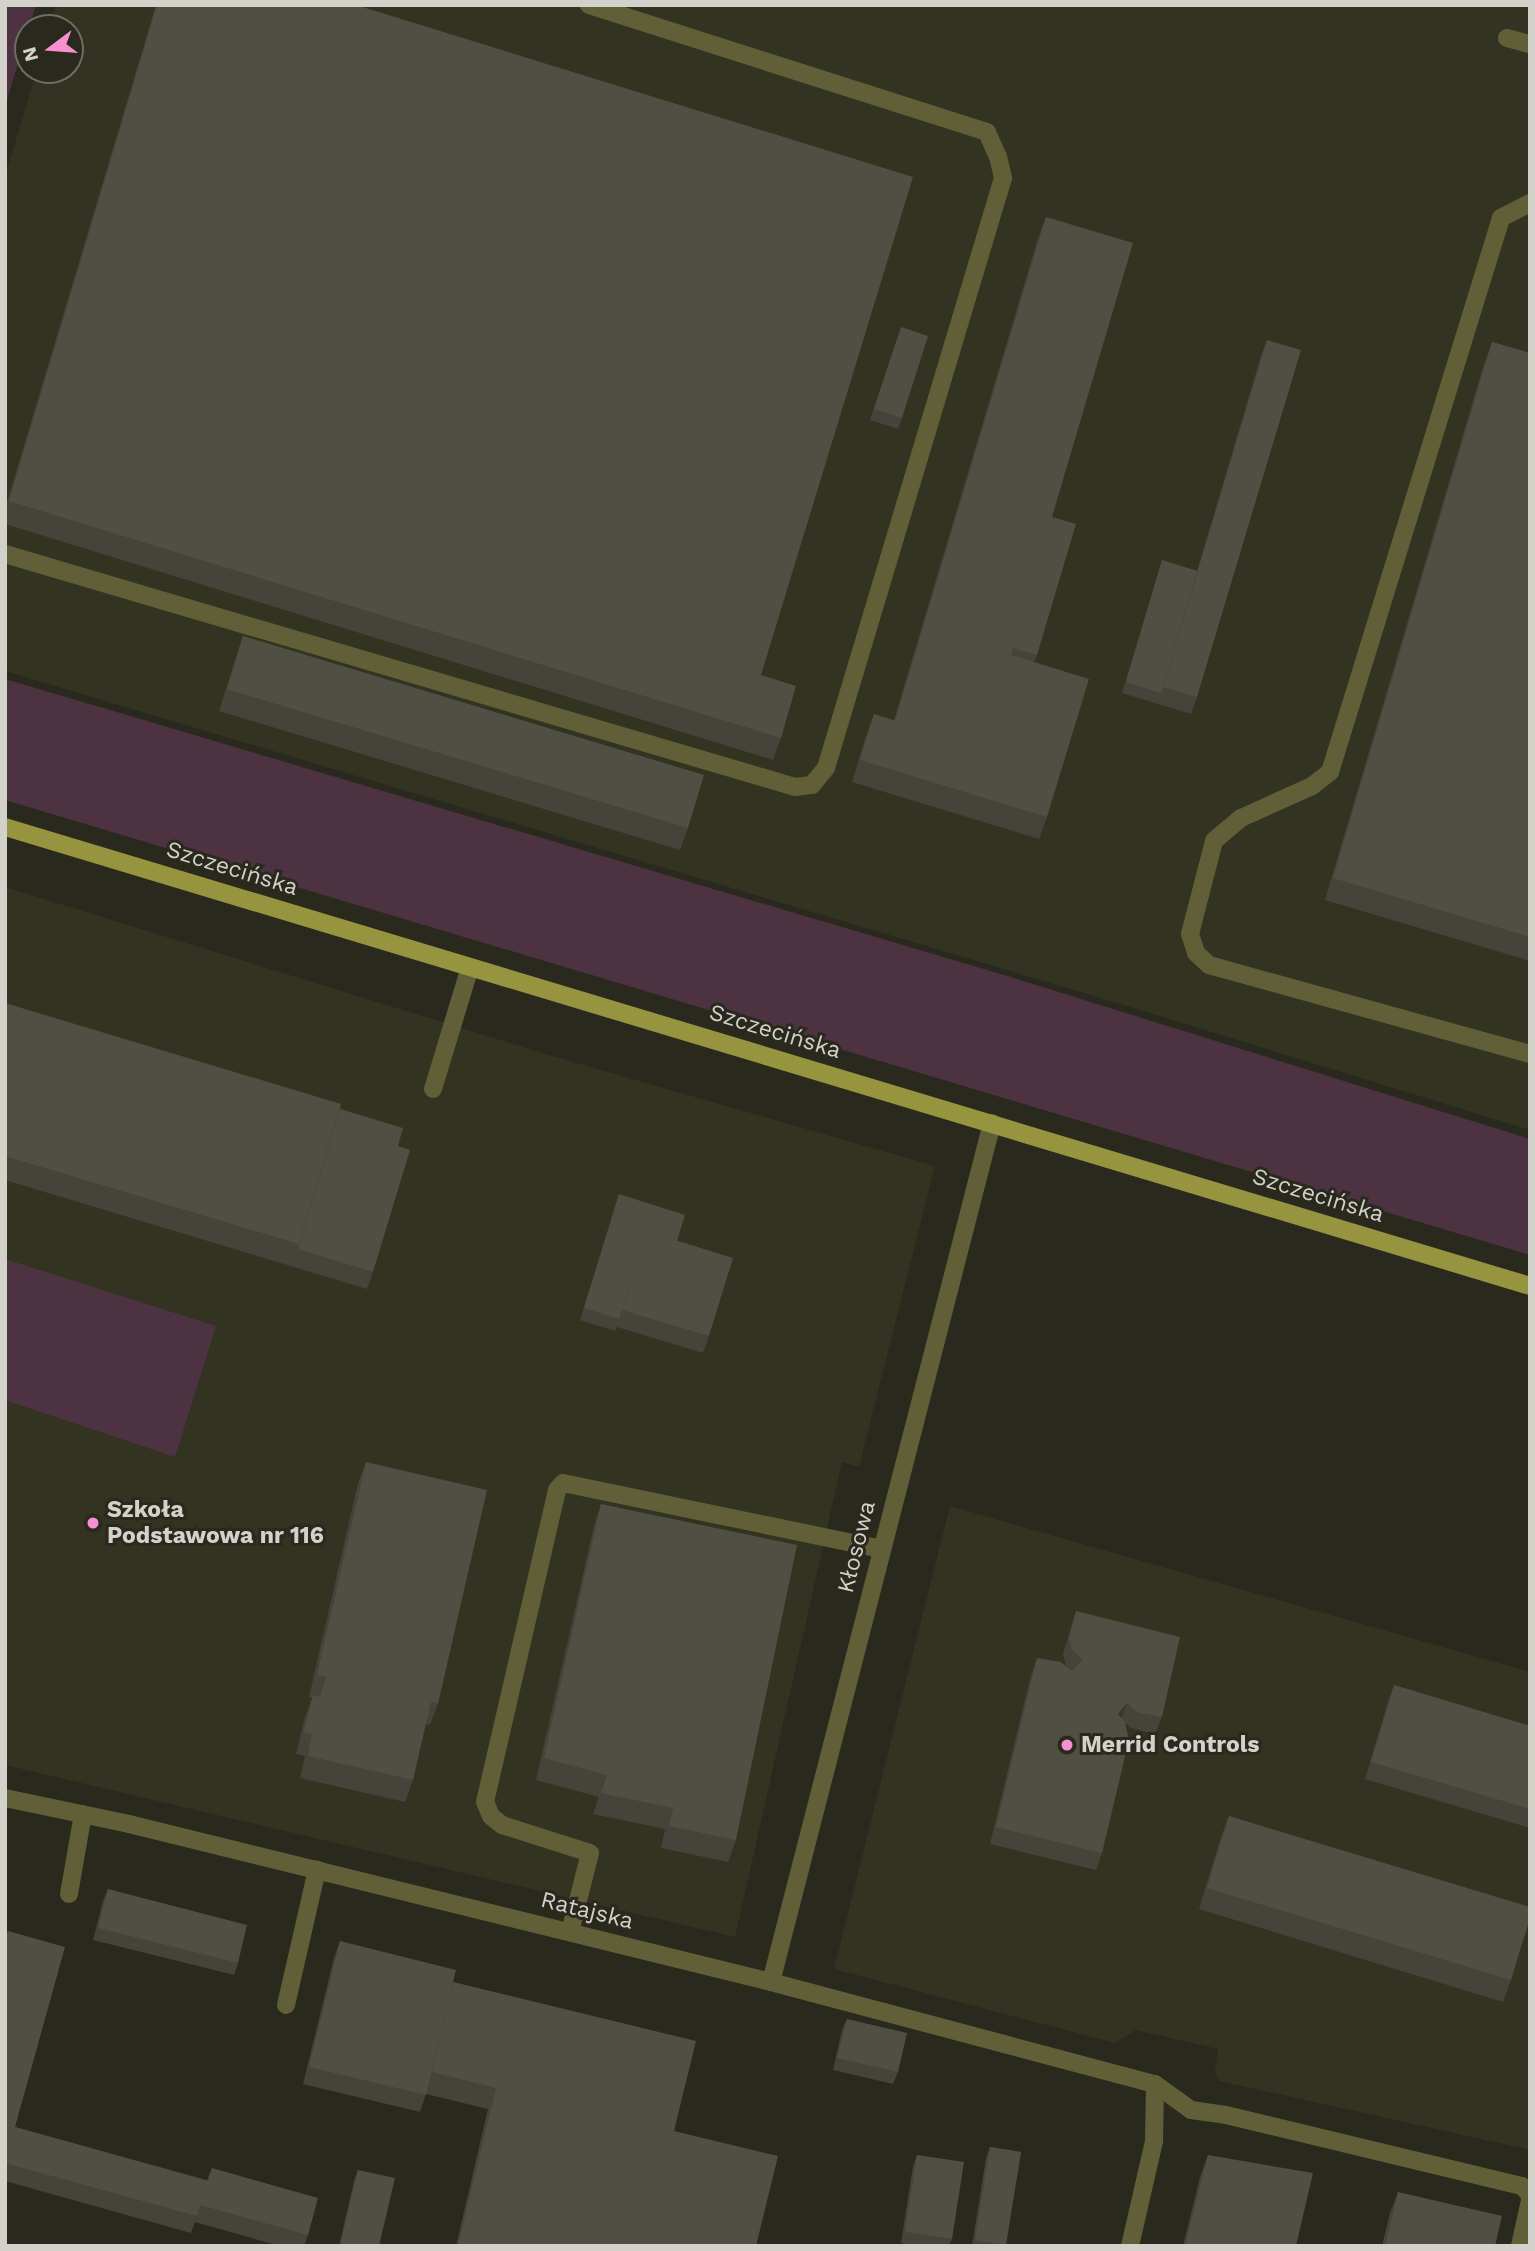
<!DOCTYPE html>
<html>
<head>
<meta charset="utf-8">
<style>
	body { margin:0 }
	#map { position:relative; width:1535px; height:2251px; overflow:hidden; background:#29291e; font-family:"Work Sans",sans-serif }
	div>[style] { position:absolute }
	.built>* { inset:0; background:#332 }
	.green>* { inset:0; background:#4d3242 }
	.minor>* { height:18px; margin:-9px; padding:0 9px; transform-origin:9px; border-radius:9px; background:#605f38 }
	.major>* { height:18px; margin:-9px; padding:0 9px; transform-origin:9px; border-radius:9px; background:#97943f }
	.wall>* { inset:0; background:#44443a }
	.shaded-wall>* { inset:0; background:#37372f }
	.building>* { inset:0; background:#4f4f43 }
	.dots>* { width:19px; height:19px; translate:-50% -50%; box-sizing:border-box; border:4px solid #29291e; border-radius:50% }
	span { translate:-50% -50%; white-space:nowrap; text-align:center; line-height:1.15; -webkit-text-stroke:6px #29291e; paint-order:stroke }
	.street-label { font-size:23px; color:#d2d2cb }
	.poi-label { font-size:23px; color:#d2d2cb; font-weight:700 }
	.left { translate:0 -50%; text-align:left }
	.frame { position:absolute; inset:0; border:7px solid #d2d2cb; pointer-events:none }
	.north { position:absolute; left:14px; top:14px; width:70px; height:70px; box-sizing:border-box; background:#29291e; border:2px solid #6d6d63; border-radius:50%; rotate:254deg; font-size:19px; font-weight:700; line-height:28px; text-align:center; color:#d2d2cb }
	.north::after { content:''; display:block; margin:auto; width:24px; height:32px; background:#f690d0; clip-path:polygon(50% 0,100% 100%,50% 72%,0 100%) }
</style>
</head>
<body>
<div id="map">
	<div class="built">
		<i style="clip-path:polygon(56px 5px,1530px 5px,1530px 1130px,1114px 1002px,5px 671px,5px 176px,37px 70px,70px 70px,70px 28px,49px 28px)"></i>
		<i style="clip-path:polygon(5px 887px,542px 1053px,935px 1166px,859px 1467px,842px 1462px,735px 1937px,5px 1765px)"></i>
		<i style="clip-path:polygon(950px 1506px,1530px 1672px,1530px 2150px,1219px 2081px,1215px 2071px,1218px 2049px,1136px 2030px,1115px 2043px,834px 1969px)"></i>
	</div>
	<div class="green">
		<i style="clip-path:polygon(5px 5px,36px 5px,5px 106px)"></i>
		<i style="clip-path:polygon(5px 679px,1004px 975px,1530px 1139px,1530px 1255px,5px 800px)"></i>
		<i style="clip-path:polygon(5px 1259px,216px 1326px,175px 1457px,5px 1400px)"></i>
	</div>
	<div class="minor">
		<i style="left:1507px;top:38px;width:24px;rotate:15deg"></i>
		<i style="left:1530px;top:203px;width:33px;rotate:153deg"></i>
		<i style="left:1501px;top:218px;width:580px;rotate:107.15deg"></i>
		<i style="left:1330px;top:772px;width:23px;rotate:142deg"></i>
		<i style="left:1312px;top:786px;width:78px;rotate:155.7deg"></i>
		<i style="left:1241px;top:818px;width:35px;rotate:140deg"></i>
		<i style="left:1214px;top:841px;width:96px;rotate:104.5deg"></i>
		<i style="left:1190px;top:934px;width:20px;rotate:72deg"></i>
		<i style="left:1196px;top:953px;width:18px;rotate:43deg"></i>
		<i style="left:1209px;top:965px;width:333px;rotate:15.5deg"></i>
		<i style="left:5px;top:554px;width:824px;rotate:16.43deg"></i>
		<i style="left:795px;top:787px;width:17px;rotate:-7deg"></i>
		<i style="left:812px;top:785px;width:22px;rotate:-51deg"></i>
		<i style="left:826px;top:768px;width:616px;rotate:-73.3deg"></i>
		<i style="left:1003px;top:178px;width:22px;rotate:-103deg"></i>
		<i style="left:998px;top:157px;width:27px;rotate:-114deg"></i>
		<i style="left:987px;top:132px;width:418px;rotate:-162.3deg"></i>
		<i style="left:433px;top:1089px;width:127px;rotate:-73.1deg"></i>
		<i style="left:5px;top:1798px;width:127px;rotate:11.8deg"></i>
		<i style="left:129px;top:1824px;width:661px;rotate:13.83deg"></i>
		<i style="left:771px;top:1982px;width:397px;rotate:14.9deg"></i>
		<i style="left:1155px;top:2084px;width:44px;rotate:35.8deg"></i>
		<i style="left:1191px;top:2110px;width:35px;rotate:8deg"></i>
		<i style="left:1226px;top:2115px;width:304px;rotate:13.5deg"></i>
		<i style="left:1522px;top:2186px;width:12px;rotate:48deg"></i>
		<i style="left:69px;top:1894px;width:81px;rotate:-80.1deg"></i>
		<i style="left:570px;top:1932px;width:81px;rotate:-75.8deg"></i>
		<i style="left:590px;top:1853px;width:92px;rotate:-162.3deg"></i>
		<i style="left:502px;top:1825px;width:14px;rotate:-141deg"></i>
		<i style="left:491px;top:1816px;width:15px;rotate:-113deg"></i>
		<i style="left:485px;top:1802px;width:320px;rotate:-77deg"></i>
		<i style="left:557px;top:1490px;width:9px;rotate:-49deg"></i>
		<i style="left:563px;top:1483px;width:326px;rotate:11.7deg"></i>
		<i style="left:771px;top:1982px;width:887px;rotate:-75.57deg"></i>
		<i style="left:286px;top:2005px;width:139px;rotate:-77.1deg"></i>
		<i style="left:1130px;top:2246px;width:108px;rotate:-77.1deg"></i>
		<i style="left:1154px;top:2141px;width:57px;rotate:-89deg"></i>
		<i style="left:1520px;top:2246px;width:47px;rotate:-77.7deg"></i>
	</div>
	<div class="major">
		<i style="left:5px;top:827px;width:1593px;rotate:16.75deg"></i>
	</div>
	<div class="wall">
		<i style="clip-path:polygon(156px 5px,356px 5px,761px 675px,781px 738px,773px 760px,5px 524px,5px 509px)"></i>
		<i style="clip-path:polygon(1046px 217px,1052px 517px,1037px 655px,1034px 662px,1047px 817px,1039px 839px,852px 782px,866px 736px,874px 714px,894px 720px,1038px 238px)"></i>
		<i style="clip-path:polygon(897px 339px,902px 418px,898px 429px,870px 420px)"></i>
		<i style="clip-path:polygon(1267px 340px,1197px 697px,1191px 714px,1122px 693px,1162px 560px,1197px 571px,1261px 356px)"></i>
		<i style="clip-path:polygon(1492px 342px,1530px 353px,1530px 961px,1325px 900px,1484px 364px)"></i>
		<i style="clip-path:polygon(243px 636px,688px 828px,680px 850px,219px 711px,236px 657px)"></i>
		<i style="clip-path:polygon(5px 1003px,340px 1109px,398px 1146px,373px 1272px,367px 1289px,5px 1180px)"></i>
		<i style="clip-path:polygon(619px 1194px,677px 1241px,709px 1336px,703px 1353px,617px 1327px,615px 1331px,580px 1320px)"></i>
		<i style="clip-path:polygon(366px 1462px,438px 1704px,430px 1725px,425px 1724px,413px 1780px,405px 1802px,300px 1778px,305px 1756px,296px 1754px,305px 1717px,312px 1698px,309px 1697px,358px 1483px)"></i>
		<i style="clip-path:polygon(601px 1504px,736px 1840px,728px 1862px,661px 1848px,665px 1829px,593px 1814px,599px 1797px,536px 1780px,594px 1526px)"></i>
		<i style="clip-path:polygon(1076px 1611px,1162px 1717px,1155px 1734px,1131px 1728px,1125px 1723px,1102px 1853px,1096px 1870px,990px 1844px,1031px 1675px,1037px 1658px,1066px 1666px,1063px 1654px)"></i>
		<i style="clip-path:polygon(1394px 1685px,1530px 1726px,1530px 1828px,1365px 1779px,1388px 1702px)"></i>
		<i style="clip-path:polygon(1229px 1816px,1511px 1980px,1503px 2002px,1199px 1909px,1221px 1837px)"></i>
		<i style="clip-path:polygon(108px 1889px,238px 1963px,234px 1975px,93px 1940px,103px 1901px)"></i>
		<i style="clip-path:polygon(8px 1931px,15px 2127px,207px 2180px,212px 2168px,308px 2235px,304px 2246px,280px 2246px,195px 2222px,191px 2233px,5px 2181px,5px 1939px)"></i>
		<i style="clip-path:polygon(340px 1941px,451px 1988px,674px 2131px,756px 2246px,456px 2246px,488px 2109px,426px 2094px,420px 2112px,303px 2084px,334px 1958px)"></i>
		<i style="clip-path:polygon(847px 2019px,898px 2072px,893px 2084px,833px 2070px,842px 2030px)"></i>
		<i style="clip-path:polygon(990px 2147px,1021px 2152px,1005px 2246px,972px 2246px,986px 2158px)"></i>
		<i style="clip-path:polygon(917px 2155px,952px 2239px,949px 2246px,916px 2246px,901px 2243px,913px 2166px)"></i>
		<i style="clip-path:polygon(1208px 2155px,1296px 2246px,1183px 2246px,1200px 2177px)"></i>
		<i style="clip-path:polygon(358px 2170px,379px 2246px,339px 2246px,354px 2181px)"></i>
		<i style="clip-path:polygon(1398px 2192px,1495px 2246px,1382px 2246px,1390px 2213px)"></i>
	</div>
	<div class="shaded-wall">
		<i style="clip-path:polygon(1127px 1703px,1121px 1720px,1118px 1714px)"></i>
	</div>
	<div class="building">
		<i style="clip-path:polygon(157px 5px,356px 5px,913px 177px,761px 675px,796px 686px,781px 738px,9px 501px)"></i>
		<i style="clip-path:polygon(1046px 217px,1133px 243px,1052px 517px,1076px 524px,1037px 655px,1013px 648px,1011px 655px,1089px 679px,1047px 817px,860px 760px,874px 714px,895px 721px)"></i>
		<i style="clip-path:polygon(901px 327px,928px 336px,902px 418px,874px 409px)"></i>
		<i style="clip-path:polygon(1267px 340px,1301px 350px,1197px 697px,1163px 687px)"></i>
		<i style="clip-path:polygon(1492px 342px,1530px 353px,1530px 937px,1333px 878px)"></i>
		<i style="clip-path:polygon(1162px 560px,1197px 571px,1161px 693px,1126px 682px)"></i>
		<i style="clip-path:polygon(243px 636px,704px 775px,688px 828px,227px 689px)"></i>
		<i style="clip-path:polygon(5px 1003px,341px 1104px,299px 1244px,5px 1156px)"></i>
		<i style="clip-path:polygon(340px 1109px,403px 1128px,398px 1146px,410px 1150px,373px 1272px,298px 1249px)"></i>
		<i style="clip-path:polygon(619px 1194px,685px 1215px,677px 1241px,646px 1231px,619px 1319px,584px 1308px)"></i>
		<i style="clip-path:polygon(646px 1231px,733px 1258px,709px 1336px,622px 1310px)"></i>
		<i style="clip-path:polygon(366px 1462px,487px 1490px,438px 1704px,431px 1702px,413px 1780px,308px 1756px,312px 1734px,304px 1732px,313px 1695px,320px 1697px,326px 1677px,317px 1675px)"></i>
		<i style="clip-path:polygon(601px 1504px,797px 1545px,736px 1840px,669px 1826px,673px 1808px,601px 1793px,607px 1775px,544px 1758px)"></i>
		<i style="clip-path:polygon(1076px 1611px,1180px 1637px,1162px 1717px,1137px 1712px,1127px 1703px,1118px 1714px,1125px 1722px,1129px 1740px,1102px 1853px,996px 1827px,1037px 1658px,1061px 1662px,1072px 1671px,1083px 1660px,1072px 1650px,1069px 1637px)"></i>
		<i style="clip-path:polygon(1394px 1685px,1530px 1726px,1530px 1809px,1371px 1762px)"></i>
		<i style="clip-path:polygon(1229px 1816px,1530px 1907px,1530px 1918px,1511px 1980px,1207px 1888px)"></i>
		<i style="clip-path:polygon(108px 1889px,247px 1925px,238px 1963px,98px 1928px)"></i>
		<i style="clip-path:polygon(8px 1931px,65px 1947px,15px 2127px,208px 2181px,212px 2168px,318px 2198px,308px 2235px,200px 2205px,197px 2216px,5px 2163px,5px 1941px)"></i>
		<i style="clip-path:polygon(340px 1941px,456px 1970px,426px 2095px,309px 2067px)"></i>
		<i style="clip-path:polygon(453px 1982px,696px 2041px,674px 2131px,778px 2156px,756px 2246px,458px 2246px,496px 2088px,432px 2072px)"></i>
		<i style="clip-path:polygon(847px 2019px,907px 2033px,898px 2072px,837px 2058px)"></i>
		<i style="clip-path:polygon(990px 2147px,1021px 2152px,1006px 2245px,975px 2240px)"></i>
		<i style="clip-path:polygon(917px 2155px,964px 2162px,952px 2239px,905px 2232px)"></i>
		<i style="clip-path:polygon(1208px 2155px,1313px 2173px,1296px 2246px,1185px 2246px)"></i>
		<i style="clip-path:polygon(358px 2170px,395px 2178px,379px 2246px,340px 2246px)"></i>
		<i style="clip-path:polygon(1398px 2192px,1502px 2216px,1495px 2246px,1385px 2246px)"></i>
	</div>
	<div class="dots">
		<i style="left:93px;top:1523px;background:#f690d0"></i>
		<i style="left:1067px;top:1745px;background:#f690d0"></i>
	</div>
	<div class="street-label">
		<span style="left:232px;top:869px;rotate:17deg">Szczecińska</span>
		<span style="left:775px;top:1032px;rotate:17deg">Szczecińska</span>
		<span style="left:1318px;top:1196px;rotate:17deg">Szczecińska</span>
		<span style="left:857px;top:1547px;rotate:-76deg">Kłosowa</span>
		<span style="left:587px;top:1911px;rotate:14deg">Ratajska</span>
	</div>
	<div class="poi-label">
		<span class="left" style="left:107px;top:1523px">Szkoła<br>Podstawowa nr 116</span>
		<span class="left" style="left:1081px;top:1745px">Merrid Controls</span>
	</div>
	<div class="frame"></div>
	<div class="north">N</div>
</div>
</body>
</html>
